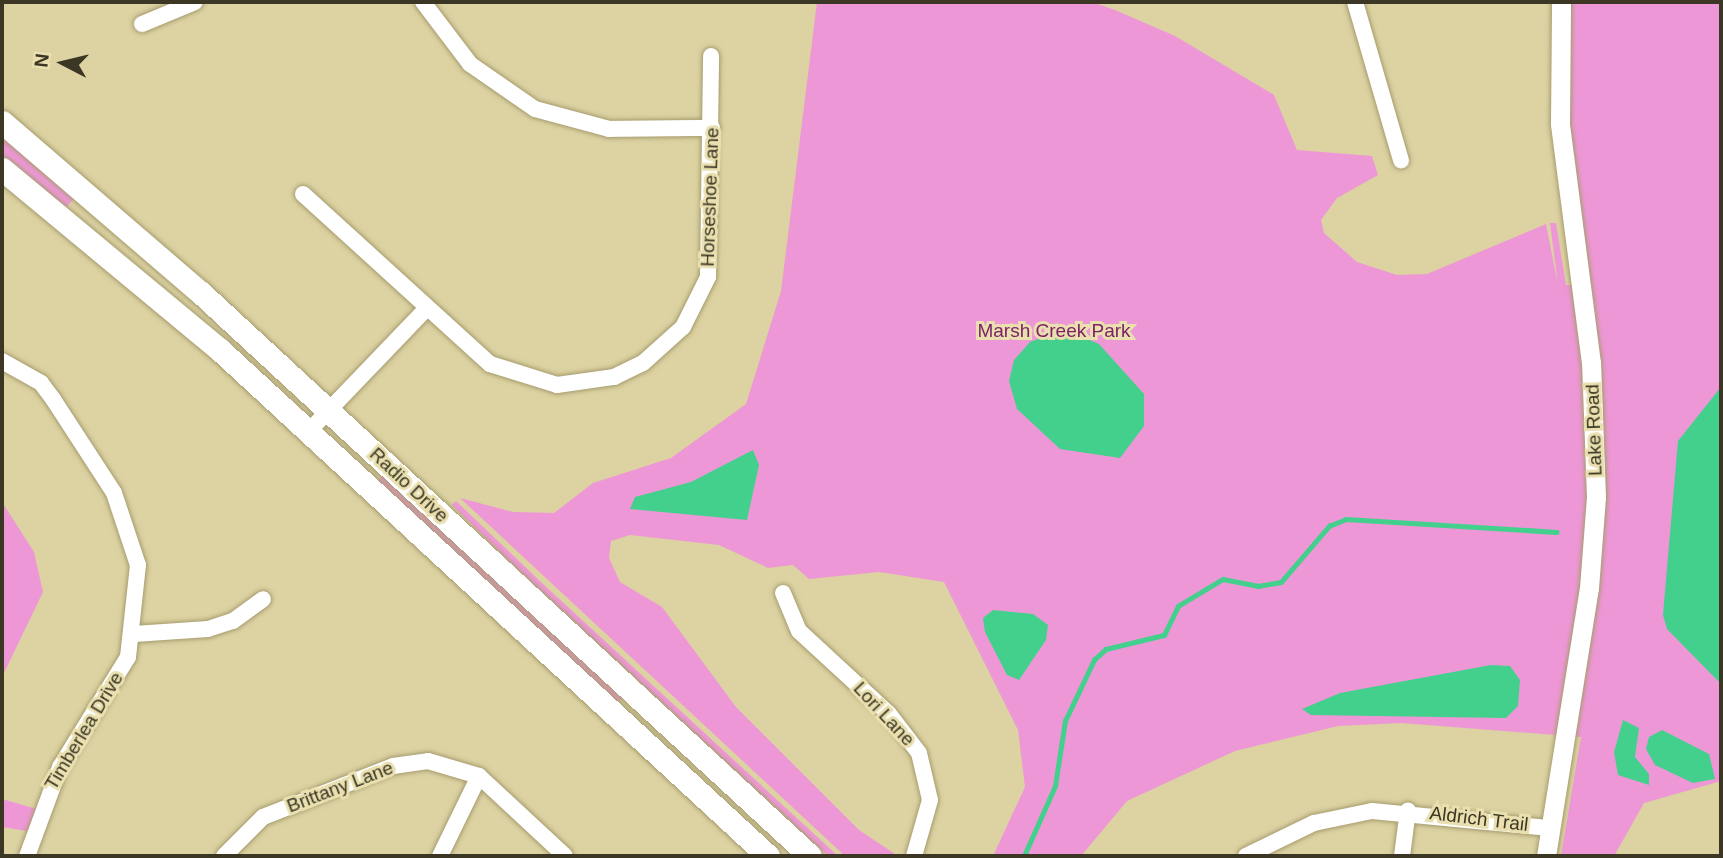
<!DOCTYPE html>
<html>
<head>
<meta charset="utf-8">
<style>
	body { margin:0 }
	#map { position:relative; width:1723px; height:858px; overflow:hidden; background:#dcd2a2; font-family:Helvetica,sans-serif }
	div>[style] { position:absolute }
	.green>* { inset:0; background:#ee97d6 }
	.water>* { inset:0; background:#42d08c }
	.stream>* { height:4.5px; margin:-2.25px; padding:0 2.25px; transform-origin:2.25px; border-radius:2.25px; background:#42d08c }
	.roads { filter:drop-shadow(0 0 2px #a69c6e) drop-shadow(0 0 2px #a69c6e) }
	.minor>* { height:16px; margin:-8px; padding:0 8px; transform-origin:8px; border-radius:8px; background:#fff }
	.tertiary>* { height:19px; margin:-9.5px; padding:0 9.5px; transform-origin:9.5px; border-radius:9.5px; background:#fff }
	.secondary>* { height:23px; margin:-11.5px; padding:0 11.5px; transform-origin:11.5px; border-radius:11.5px; background:#fff }
	span { translate:-50% -50%; white-space:nowrap; text-align:center; line-height:1.15; -webkit-text-stroke:6px #e9dfaf; paint-order:stroke }
	.street-label { font-size:19px; color:#3b3724 }
	.park-label { font-size:19px; color:#7b1f67 }
	.frame { position:absolute; inset:0; border:4px solid #3b3724; pointer-events:none }
	.north { position:absolute; left:28px; top:28px; width:70px; height:70px; -webkit-text-stroke:5px #e9dfaf; paint-order:stroke; rotate:277deg; font-size:19px; font-weight:700; line-height:28px; text-align:center; color:#3b3724 }
	.north::after { content:''; display:block; margin:auto; width:24px; height:32px; background:#3b3724; clip-path:polygon(50% 0,100% 100%,50% 72%,0 100%) }
</style>
</head>
<body>
<div id="map">
	<div class="green">
		<i style="clip-path:polygon(817px 2px,1092px 2px,1115px 10px,1175px 36px,1274px 95px,1297px 150px,1372px 156px,1378px 175px,1337px 198px,1321px 220px,1324px 233px,1357px 262px,1397px 275px,1427px 274px,1546px 224px,1558px 285px,1550px 223px,1556px 223px,1566px 285px,1581px 285px,1560px 123px,1561px 2px,1721px 2px,1721px 781px,1644px 803px,1614px 856px,1561px 856px,1581px 737px,1401px 723px,1338px 726px,1235px 751px,1127px 801px,1081px 856px,993px 856px,1025px 787px,1018px 730px,944px 582px,879px 572px,809px 579px,793px 565px,768px 568px,719px 545px,630px 535px,611px 541px,609px 558px,620px 582px,662px 607px,736px 707px,859px 830px,898px 856px,845px 856px,460px 498px,513px 512px,554px 513px,593px 483px,671px 458px,746px 404px,781px 291px)"></i>
		<i style="clip-path:polygon(2px 133px,76px 196px,65px 209px,2px 158px)"></i>
		<i style="clip-path:polygon(384px 474px,624px 696px,617px 704px,377px 482px)"></i>
		<i style="clip-path:polygon(456px 501px,543px 584px,838px 856px,828px 856px,516px 568px,452px 505px)"></i>
		<i style="clip-path:polygon(2px 502px,34px 552px,43px 592px,2px 677px)"></i>
		<i style="clip-path:polygon(2px 799px,40px 810px,33px 832px,2px 827px)"></i>
	</div>
	<div class="water">
		<i style="clip-path:polygon(1051px 334px,1075px 334px,1099px 344px,1144px 394px,1144px 426px,1120px 458px,1060px 449px,1017px 409px,1009px 381px,1014px 360px,1030px 342px)"></i>
		<i style="clip-path:polygon(1721px 387px,1721px 684px,1667px 629px,1663px 615px,1678px 441px)"></i>
		<i style="clip-path:polygon(753px 450px,759px 465px,747px 520px,630px 509px,635px 497px,691px 482px)"></i>
		<i style="clip-path:polygon(993px 610px,1033px 614px,1048px 625px,1046px 640px,1019px 680px,1007px 675px,985px 632px,983px 618px)"></i>
		<i style="clip-path:polygon(1491px 665px,1510px 666px,1520px 680px,1518px 706px,1506px 718px,1311px 715px,1302px 709px,1340px 693px)"></i>
		<i style="clip-path:polygon(1623px 720px,1639px 728px,1635px 757px,1649px 774px,1649px 785px,1618px 775px,1614px 752px)"></i>
		<i style="clip-path:polygon(1662px 730px,1709px 754px,1715px 779px,1693px 783px,1655px 765px,1646px 749px,1649px 737px)"></i>
	</div>
	<div class="stream">
		<i style="left:1024px;top:856px;width:77px;rotate:-66.1deg"></i>
		<i style="left:1055px;top:786px;width:66px;rotate:-81.3deg"></i>
		<i style="left:1065px;top:721px;width:68px;rotate:-64.6deg"></i>
		<i style="left:1094px;top:660px;width:16px;rotate:-43deg"></i>
		<i style="left:1106px;top:649px;width:60px;rotate:-13.6deg"></i>
		<i style="left:1164px;top:635px;width:32px;rotate:-64deg"></i>
		<i style="left:1178px;top:606px;width:52px;rotate:-31deg"></i>
		<i style="left:1223px;top:579px;width:36px;rotate:11deg"></i>
		<i style="left:1258px;top:586px;width:23px;rotate:-10deg"></i>
		<i style="left:1281px;top:582px;width:74px;rotate:-49.4deg"></i>
		<i style="left:1329px;top:526px;width:18px;rotate:-22deg"></i>
		<i style="left:1346px;top:519px;width:211px;rotate:3.5deg"></i>
	</div>
	<div class="roads">
		<div class="minor">
			<i style="left:423px;top:2px;width:78px;rotate:52.8deg"></i>
			<i style="left:470px;top:64px;width:79px;rotate:34.7deg"></i>
			<i style="left:535px;top:109px;width:77px;rotate:15.1deg"></i>
			<i style="left:609px;top:129px;width:103px;rotate:-0.6deg"></i>
			<i style="left:1355px;top:2px;width:165px;rotate:73.8deg"></i>
			<i style="left:142px;top:24px;width:57px;rotate:-22.5deg"></i>
			<i style="left:303px;top:194px;width:253px;rotate:42.3deg"></i>
			<i style="left:490px;top:364px;width:70px;rotate:17.4deg"></i>
			<i style="left:557px;top:385px;width:58px;rotate:-8deg"></i>
			<i style="left:614px;top:377px;width:32px;rotate:-26deg"></i>
			<i style="left:643px;top:363px;width:54px;rotate:-42deg"></i>
			<i style="left:683px;top:327px;width:56px;rotate:-63.4deg"></i>
			<i style="left:708px;top:277px;width:221px;rotate:-89.2deg"></i>
			<i style="left:2px;top:361px;width:45px;rotate:29.4deg"></i>
			<i style="left:41px;top:383px;width:20px;rotate:53deg"></i>
			<i style="left:53px;top:399px;width:112px;rotate:57deg"></i>
			<i style="left:114px;top:493px;width:76px;rotate:71.6deg"></i>
			<i style="left:138px;top:565px;width:93px;rotate:96.2deg"></i>
			<i style="left:128px;top:657px;width:129px;rotate:121.7deg"></i>
			<i style="left:60px;top:767px;width:95px;rotate:110.3deg"></i>
			<i style="left:309px;top:431px;width:168px;rotate:-46.2deg"></i>
			<i style="left:783px;top:593px;width:41px;rotate:67.2deg"></i>
			<i style="left:799px;top:631px;width:122px;rotate:42.7deg"></i>
			<i style="left:889px;top:714px;width:49px;rotate:52.4deg"></i>
			<i style="left:919px;top:753px;width:48px;rotate:76.8deg"></i>
			<i style="left:930px;top:800px;width:58px;rotate:105.9deg"></i>
			<i style="left:134px;top:634px;width:74px;rotate:-3.9deg"></i>
			<i style="left:208px;top:629px;width:26px;rotate:-18deg"></i>
			<i style="left:233px;top:621px;width:37px;rotate:-36deg"></i>
			<i style="left:224px;top:856px;width:55px;rotate:-45deg"></i>
			<i style="left:263px;top:817px;width:140px;rotate:-21.4deg"></i>
			<i style="left:393px;top:766px;width:35px;rotate:-8deg"></i>
			<i style="left:428px;top:761px;width:53px;rotate:16.4deg"></i>
			<i style="left:479px;top:776px;width:117px;rotate:42.9deg"></i>
			<i style="left:440px;top:856px;width:89px;rotate:-64deg"></i>
			<i style="left:1246px;top:856px;width:76px;rotate:-25.9deg"></i>
			<i style="left:1314px;top:823px;width:59px;rotate:-11.7deg"></i>
			<i style="left:1372px;top:811px;width:179px;rotate:5.5deg"></i>
			<i style="left:1402px;top:856px;width:46px;rotate:-82.6deg"></i>
		</div>
		<div class="tertiary">
			<i style="left:1546px;top:856px;width:271px;rotate:-80.9deg"></i>
			<i style="left:1589px;top:588px;width:91px;rotate:-85.6deg"></i>
			<i style="left:1596px;top:497px;width:134px;rotate:-92.1deg"></i>
			<i style="left:1591px;top:363px;width:242px;rotate:-97.4deg"></i>
			<i style="left:1560px;top:123px;width:121px;rotate:-89.5deg"></i>
		</div>
		<div class="secondary">
			<i style="left:2px;top:122px;width:262px;rotate:40.7deg"></i>
			<i style="left:201px;top:293px;width:829px;rotate:42.75deg"></i>
			<i style="left:2px;top:169px;width:283px;rotate:39.7deg"></i>
			<i style="left:220px;top:350px;width:746px;rotate:42.72deg"></i>
		</div>
	</div>
	<div class="street-label">
		<span style="left:710px;top:197px;rotate:-88deg">Horseshoe Lane</span>
		<span style="left:1594px;top:430px;rotate:-92deg">Lake Road</span>
		<span style="left:409px;top:485px;rotate:43deg">Radio Drive</span>
		<span style="left:884px;top:714px;rotate:47deg">Lori Lane</span>
		<span style="left:84px;top:731px;rotate:-59deg">Timberlea Drive</span>
		<span style="left:340px;top:787px;rotate:-21deg">Brittany Lane</span>
		<span style="left:1479px;top:819px;rotate:7deg">Aldrich Trail</span>
	</div>
	<div class="park-label">
		<span style="left:1054px;top:331px">Marsh Creek Park</span>
	</div>
	<div class="frame"></div>
	<div class="north">N</div>
</div>
</body>
</html>
